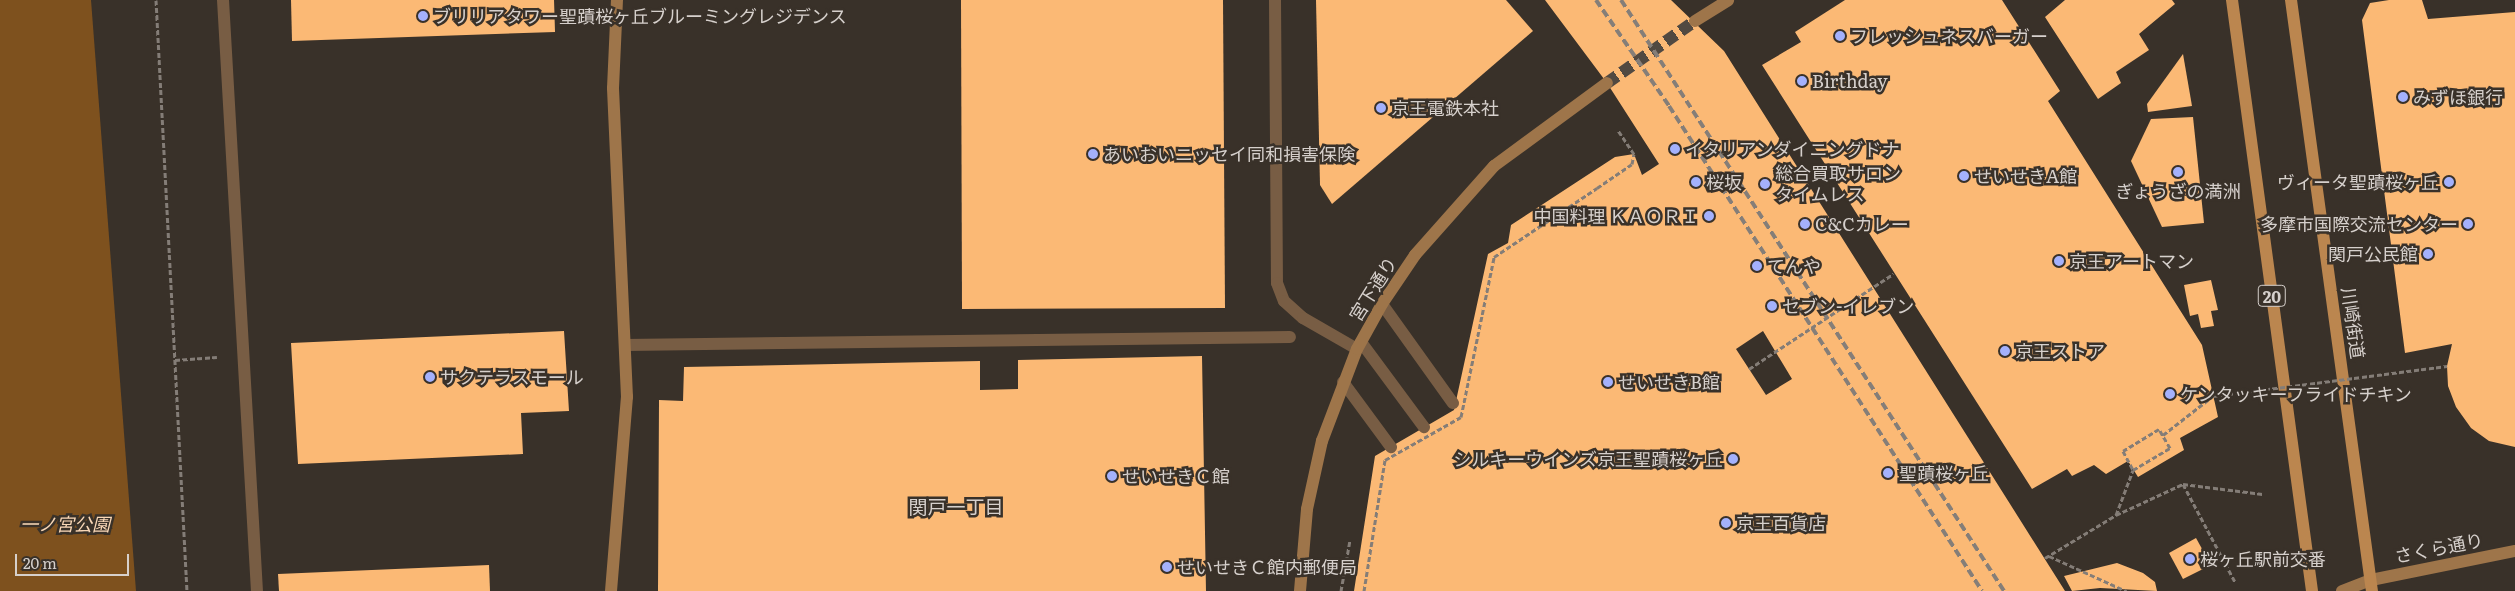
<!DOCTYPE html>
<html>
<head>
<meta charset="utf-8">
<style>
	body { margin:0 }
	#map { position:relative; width:2515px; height:591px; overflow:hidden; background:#393129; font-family:Literata,"Noto Sans JP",serif }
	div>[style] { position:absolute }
	.green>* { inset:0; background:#7e511e }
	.building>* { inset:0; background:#fbb975 }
	.secondary-tunnel>* { height:12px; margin-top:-6px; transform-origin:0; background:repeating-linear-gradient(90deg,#514941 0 12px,transparent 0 18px) }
	.path>* { height:3px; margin-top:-1.5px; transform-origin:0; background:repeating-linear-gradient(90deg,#847d77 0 5px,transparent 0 7.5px) }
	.lane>* { height:12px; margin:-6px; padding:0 6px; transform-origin:6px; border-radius:6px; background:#785d44 }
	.street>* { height:12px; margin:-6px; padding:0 6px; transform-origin:6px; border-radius:6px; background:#785d44 }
	.secondary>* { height:12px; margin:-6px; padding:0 6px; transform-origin:6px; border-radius:6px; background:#9e754a }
	.primary>* { height:12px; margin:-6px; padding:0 6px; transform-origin:6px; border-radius:6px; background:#bb864f }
	.rail>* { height:4px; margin-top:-2px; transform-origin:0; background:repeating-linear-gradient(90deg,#857e78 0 8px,transparent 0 12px) }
	.path-bridge>* { height:3px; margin-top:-1.5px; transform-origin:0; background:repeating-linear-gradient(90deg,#847d77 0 5px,transparent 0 7.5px) }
	.dots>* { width:14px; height:14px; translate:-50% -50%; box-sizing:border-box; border:2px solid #393129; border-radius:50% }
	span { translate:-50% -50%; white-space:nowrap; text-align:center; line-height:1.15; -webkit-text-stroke:5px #393129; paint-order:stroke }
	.shield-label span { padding:1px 4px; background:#393129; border:1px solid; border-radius:4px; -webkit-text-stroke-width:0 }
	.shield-label { font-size:16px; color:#d6d0cc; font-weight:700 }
	.poi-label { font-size:18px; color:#d6d0cc }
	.left { translate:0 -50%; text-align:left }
	.right { translate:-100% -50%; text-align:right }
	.street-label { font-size:18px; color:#d6d0cc }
	.park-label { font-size:18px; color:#f9d7b6; font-style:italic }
	.neighbourhood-label { font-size:19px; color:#d6d0cc }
	.scale { position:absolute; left:15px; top:554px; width:114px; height:22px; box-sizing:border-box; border:2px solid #d6d0cc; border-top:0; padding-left:6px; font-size:15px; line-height:18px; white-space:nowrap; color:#d6d0cc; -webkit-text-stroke:4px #393129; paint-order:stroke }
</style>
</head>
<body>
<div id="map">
	<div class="green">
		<i style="clip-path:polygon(0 0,91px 0,136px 591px,0 591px)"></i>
	</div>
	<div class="building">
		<i style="clip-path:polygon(291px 0,554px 0,555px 32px,292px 41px)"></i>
		<i style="clip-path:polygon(961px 0,1223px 0,1225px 308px,962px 309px)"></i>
		<i style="clip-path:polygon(1316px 0,1506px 0,1533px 31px,1332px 204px,1320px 185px)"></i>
		<i style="clip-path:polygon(evenodd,1545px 0,1671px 0,1724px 51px,2065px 591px,1354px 591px,1375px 456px,1454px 410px,1488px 254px,1508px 243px,1511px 225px,1615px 157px,1634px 154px,1642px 175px,1659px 164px,1607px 83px,1545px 0,1763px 331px,1792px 379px,1766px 395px,1736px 349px,1763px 331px)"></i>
		<i style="clip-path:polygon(1845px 0,2002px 0,2060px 91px,2048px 101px,2202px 345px,2218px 417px,2180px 438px,2184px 450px,2138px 477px,2128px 461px,2106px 474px,2094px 465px,2072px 476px,2067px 469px,2032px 489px,1762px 65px,1801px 42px,1795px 32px)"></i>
		<i style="clip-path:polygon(2065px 0,2172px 0,2175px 4px,2139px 34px,2149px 50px,2116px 72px,2121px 83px,2098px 99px,2045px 17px)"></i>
		<i style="clip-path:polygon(2389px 0,2422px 0,2428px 19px,2515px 12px,2515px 447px,2489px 441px,2471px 428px,2456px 407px,2448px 386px,2447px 366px,2452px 344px,2405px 353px,2362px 20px,2370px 3px)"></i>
		<i style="clip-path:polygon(2183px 54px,2192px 106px,2148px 112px,2147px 104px)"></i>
		<i style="clip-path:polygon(2193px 117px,2204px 223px,2162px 227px,2131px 161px,2151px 119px)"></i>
		<i style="clip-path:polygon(2211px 280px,2218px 310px,2211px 311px,2214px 326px,2201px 328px,2198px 314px,2190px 316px,2184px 285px)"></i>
		<i style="clip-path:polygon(564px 331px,569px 411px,521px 413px,523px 454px,298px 464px,291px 343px)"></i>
		<i style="clip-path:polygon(1202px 356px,1206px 591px,658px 591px,659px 400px,683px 401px,684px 367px,980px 361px,980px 390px,1018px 389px,1018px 360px)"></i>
		<i style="clip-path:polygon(2196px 538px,2211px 565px,2183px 579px,2169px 553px)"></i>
		<i style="clip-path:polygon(2117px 563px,2143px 573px,2155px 582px,2157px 591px,2100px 588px,2072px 591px,2064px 576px)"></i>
		<i style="clip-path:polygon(489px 565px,490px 591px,279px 591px,278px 574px)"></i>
	</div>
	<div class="secondary-tunnel">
		<i style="left:1607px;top:83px;width:108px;rotate:-35.2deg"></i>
	</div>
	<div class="path">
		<i style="left:156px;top:0;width:592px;rotate:87deg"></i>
		<i style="left:1597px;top:188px;width:42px;rotate:-34.4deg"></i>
		<i style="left:1632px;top:164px;width:10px;rotate:-79deg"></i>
		<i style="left:1634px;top:154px;width:29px;rotate:-124deg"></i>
		<i style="left:175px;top:360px;width:42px;rotate:-4.1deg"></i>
		<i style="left:2163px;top:435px;width:63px;rotate:-38deg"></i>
		<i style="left:2183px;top:484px;width:111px;rotate:62deg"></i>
		<i style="left:2116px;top:515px;width:48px;rotate:-69.3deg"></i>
		<i style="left:2133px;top:470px;width:43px;rotate:-30.7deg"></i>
		<i style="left:2170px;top:448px;width:22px;rotate:-120deg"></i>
		<i style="left:2159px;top:429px;width:42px;rotate:148.6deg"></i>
		<i style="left:2123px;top:451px;width:21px;rotate:62deg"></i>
		<i style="left:2049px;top:556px;width:85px;rotate:24.4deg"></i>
		<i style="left:2045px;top:558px;width:83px;rotate:-31.2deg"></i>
		<i style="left:2116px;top:515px;width:74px;rotate:-24.8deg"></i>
		<i style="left:2183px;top:484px;width:80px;rotate:7.2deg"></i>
		<i style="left:1341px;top:591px;width:52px;rotate:-80deg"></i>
	</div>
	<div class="lane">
		<i style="left:1382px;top:304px;width:122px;rotate:54.4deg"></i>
		<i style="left:1361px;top:342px;width:106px;rotate:53.5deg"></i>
		<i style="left:625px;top:345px;width:665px;rotate:-0.69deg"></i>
		<i style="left:1343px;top:382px;width:81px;rotate:53.6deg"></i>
	</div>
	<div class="street">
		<i style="left:223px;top:0;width:592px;rotate:86.71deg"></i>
		<i style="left:1275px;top:0;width:283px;rotate:89.6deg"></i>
		<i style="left:1277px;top:283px;width:19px;rotate:69deg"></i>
		<i style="left:1284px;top:301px;width:25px;rotate:42deg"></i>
		<i style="left:1303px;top:318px;width:62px;rotate:29.9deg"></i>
	</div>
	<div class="secondary">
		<i style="left:1695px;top:21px;width:39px;rotate:-32deg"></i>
		<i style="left:611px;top:591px;width:195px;rotate:-85.3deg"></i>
		<i style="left:627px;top:397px;width:309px;rotate:-92.6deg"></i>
		<i style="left:613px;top:88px;width:88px;rotate:-87.4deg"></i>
		<i style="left:1300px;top:591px;width:82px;rotate:-85.1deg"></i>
		<i style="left:1307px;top:509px;width:70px;rotate:-77.6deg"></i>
		<i style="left:1322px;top:441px;width:98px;rotate:-69.2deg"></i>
		<i style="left:1357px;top:349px;width:51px;rotate:-60.9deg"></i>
		<i style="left:1382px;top:304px;width:59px;rotate:-56deg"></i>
		<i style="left:1415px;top:255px;width:119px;rotate:-48.4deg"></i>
		<i style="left:1494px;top:166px;width:140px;rotate:-36.3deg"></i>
		<i style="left:2342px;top:591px;width:31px;rotate:-21deg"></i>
		<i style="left:2371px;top:580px;width:147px;rotate:-11.4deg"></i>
	</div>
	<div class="primary">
		<i style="left:2232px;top:0;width:596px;rotate:82.29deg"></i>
		<i style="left:2291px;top:0;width:597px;rotate:82.2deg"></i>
	</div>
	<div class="rail">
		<i style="left:1596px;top:0;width:129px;rotate:55.4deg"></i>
		<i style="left:1669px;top:106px;width:577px;rotate:57.16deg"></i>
		<i style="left:1621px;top:0;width:704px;rotate:57.05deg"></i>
	</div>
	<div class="path-bridge">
		<i style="left:1749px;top:369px;width:173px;rotate:-33.4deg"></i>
		<i style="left:2213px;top:396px;width:236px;rotate:-7.3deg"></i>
		<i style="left:1364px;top:591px;width:133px;rotate:-80.9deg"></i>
		<i style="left:1385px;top:460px;width:87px;rotate:-29.5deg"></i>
		<i style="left:1461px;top:417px;width:163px;rotate:-78.3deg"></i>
		<i style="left:1494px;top:257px;width:124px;rotate:-33.8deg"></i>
	</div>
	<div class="dots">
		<i style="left:423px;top:16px;background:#a4b1fc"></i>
		<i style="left:1840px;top:36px;background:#a4b1fc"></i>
		<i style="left:1802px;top:81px;background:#a4b1fc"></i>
		<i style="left:2403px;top:97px;background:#a4b1fc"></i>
		<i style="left:1381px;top:108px;background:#a4b1fc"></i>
		<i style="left:1675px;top:149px;background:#a4b1fc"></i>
		<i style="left:1093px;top:154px;background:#a4b1fc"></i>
		<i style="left:2178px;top:172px;background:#a4b1fc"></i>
		<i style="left:1964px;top:176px;background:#a4b1fc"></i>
		<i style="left:1696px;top:182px;background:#a4b1fc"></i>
		<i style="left:2449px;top:182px;background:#a4b1fc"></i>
		<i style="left:1765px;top:184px;background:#a4b1fc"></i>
		<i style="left:1709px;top:216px;background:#a4b1fc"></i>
		<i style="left:1805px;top:224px;background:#a4b1fc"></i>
		<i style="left:2468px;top:224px;background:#a4b1fc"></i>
		<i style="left:2428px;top:254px;background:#a4b1fc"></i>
		<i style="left:2059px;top:261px;background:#a4b1fc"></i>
		<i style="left:1757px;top:266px;background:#a4b1fc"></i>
		<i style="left:1772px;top:306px;background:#a4b1fc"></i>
		<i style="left:2005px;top:351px;background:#a4b1fc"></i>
		<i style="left:430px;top:377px;background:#a4b1fc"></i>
		<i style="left:1608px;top:382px;background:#a4b1fc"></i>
		<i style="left:2170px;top:394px;background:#a4b1fc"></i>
		<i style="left:1733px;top:459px;background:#a4b1fc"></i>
		<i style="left:1888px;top:473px;background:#a4b1fc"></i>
		<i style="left:1112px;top:476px;background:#a4b1fc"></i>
		<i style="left:1726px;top:523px;background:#a4b1fc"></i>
		<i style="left:2190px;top:559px;background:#a4b1fc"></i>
		<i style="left:1167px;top:567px;background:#a4b1fc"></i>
	</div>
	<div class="shield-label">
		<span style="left:2272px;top:296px">20</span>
	</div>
	<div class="poi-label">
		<span class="left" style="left:433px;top:16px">ブリリアタワー聖蹟桜ヶ丘ブルーミングレジデンス</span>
		<span class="left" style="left:1850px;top:36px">フレッシュネスバーガー</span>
		<span class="left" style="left:1812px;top:81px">Birthday</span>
		<span class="left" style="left:2413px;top:97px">みずほ銀行</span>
		<span class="left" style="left:1391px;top:108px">京王電鉄本社</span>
		<span class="left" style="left:1685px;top:149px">イタリアンダイニングドナ</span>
		<span class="left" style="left:1103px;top:154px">あいおいニッセイ同和損害保険</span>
		<span class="left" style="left:1775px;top:184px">総合買取サロン<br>タイムレス</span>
		<span class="left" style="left:1974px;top:176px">せいせきA館</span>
		<span class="left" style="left:1706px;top:182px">桜坂</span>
		<span class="right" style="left:2439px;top:182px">ヴィータ聖蹟桜ヶ丘</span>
		<span style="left:2178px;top:191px">ぎょうざの満洲</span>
		<span class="right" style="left:1699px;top:216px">中国料理 ＫＡＯＲＩ</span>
		<span class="left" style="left:1815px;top:224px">C&amp;Cカレー</span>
		<span class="right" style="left:2458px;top:224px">多摩市国際交流センター</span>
		<span class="right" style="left:2418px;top:254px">関戸公民館</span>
		<span class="left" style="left:2069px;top:261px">京王アートマン</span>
		<span class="left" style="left:1767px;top:266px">てんや</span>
		<span class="left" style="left:1782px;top:306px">セブン-イレブン</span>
		<span class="left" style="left:2015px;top:351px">京王ストア</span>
		<span class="left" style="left:440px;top:377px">サクテラスモール</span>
		<span class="left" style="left:1618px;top:382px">せいせきB館</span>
		<span class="left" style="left:2180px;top:394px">ケンタッキーフライドチキン</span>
		<span class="right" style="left:1723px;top:459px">シルキーウインズ京王聖蹟桜ヶ丘</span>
		<span class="left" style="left:1899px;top:473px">聖蹟桜ヶ丘</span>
		<span class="left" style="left:1122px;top:476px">せいせきＣ館</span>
		<span class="left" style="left:1736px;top:523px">京王百貨店</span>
		<span class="left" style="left:2200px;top:559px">桜ヶ丘駅前交番</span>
		<span class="left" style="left:1177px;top:567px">せいせきＣ館内郵便局</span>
	</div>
	<div class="street-label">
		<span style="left:1373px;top:289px;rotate:-58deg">宮下通り</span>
		<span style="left:2353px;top:323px;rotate:82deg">川崎街道</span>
		<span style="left:2439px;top:548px;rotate:-11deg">さくら通り</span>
	</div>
	<div class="park-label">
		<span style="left:65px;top:524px">一ノ宮公園</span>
	</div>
	<div class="neighbourhood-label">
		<span style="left:956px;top:507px">関戸一丁目</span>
	</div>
	<div class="scale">20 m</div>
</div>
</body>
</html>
